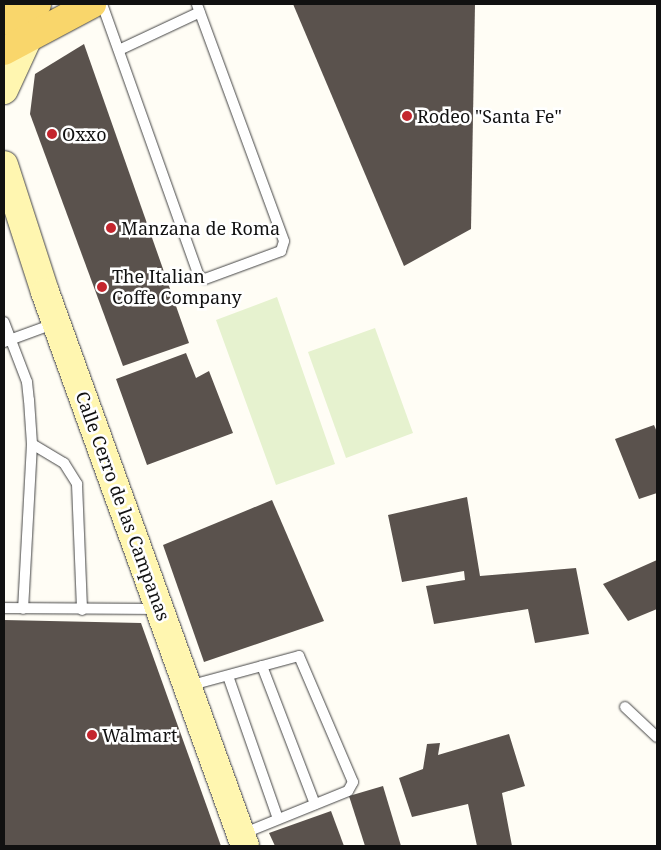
<!DOCTYPE html>
<html>
<head>
<meta charset="utf-8">
<style>
	body { margin:0 }
	#map { position:relative; width:661px; height:850px; overflow:hidden; background:#fffdf5; font-family:"Noto Serif",serif }
	div>[style] { position:absolute }
	.pitch>* { inset:0; background:#e6f2cf }
	.building>* { inset:0; background:#5a524d }
	.roads { filter:drop-shadow(0 0 1px #444) drop-shadow(0 0 1px #444) }
	.lane>* { height:10px; margin:-5px; padding:0 5px; transform-origin:5px; border-radius:5px; background:#fff }
	.secondary>* { height:28px; margin:-14px; padding:0 14px; transform-origin:14px; border-radius:14px; background:#fff6b0 }
	.primary>* { height:28px; margin:-14px; padding:0 14px; transform-origin:14px; border-radius:14px; background:#f9d66b }
	.dots>* { width:14px; height:14px; translate:-50% -50%; box-sizing:border-box; border:2px solid #fff; border-radius:50% }
	span { translate:-50% -50%; white-space:nowrap; text-align:center; line-height:1.15; -webkit-text-stroke:5px #fff; paint-order:stroke }
	.poi-label { font-size:18px; color:#111 }
	.left { translate:0 -50%; text-align:left }
	.street-label { font-size:18px; color:#111 }
	.frame { position:absolute; inset:0; border:5px solid #111; pointer-events:none }
</style>
</head>
<body>
<div id="map">
	<div class="pitch">
		<i style="clip-path:polygon(277px 297px,335px 464px,276px 485px,216px 320px)"></i>
		<i style="clip-path:polygon(375px 328px,413px 433px,346px 458px,308px 352px)"></i>
	</div>
	<div class="building">
		<i style="clip-path:polygon(293px 4px,475px 4px,471px 229px,404px 266px)"></i>
		<i style="clip-path:polygon(84px 44px,189px 343px,123px 366px,30px 114px,35px 74px)"></i>
		<i style="clip-path:polygon(186px 353px,196px 378px,209px 371px,233px 433px,147px 465px,116px 379px)"></i>
		<i style="clip-path:polygon(654px 425px,657px 432px,657px 493px,639px 499px,615px 439px)"></i>
		<i style="clip-path:polygon(467px 497px,480px 576px,576px 568px,589px 634px,535px 643px,528px 609px,434px 624px,426px 586px,465px 580px,464px 571px,402px 582px,388px 515px)"></i>
		<i style="clip-path:polygon(272px 500px,324px 621px,204px 662px,163px 545px)"></i>
		<i style="clip-path:polygon(657px 560px,657px 609px,628px 621px,603px 584px)"></i>
		<i style="clip-path:polygon(4px 620px,141px 623px,221px 846px,4px 846px)"></i>
		<i style="clip-path:polygon(509px 734px,525px 786px,502px 793px,512px 846px,477px 846px,468px 804px,412px 817px,399px 778px,423px 769px,427px 744px,440px 743px,438px 755px)"></i>
		<i style="clip-path:polygon(383px 786px,401px 846px,365px 846px,349px 796px)"></i>
		<i style="clip-path:polygon(331px 811px,344px 846px,275px 846px,269px 833px)"></i>
	</div>
	<div class="roads">
		<div class="lane">
			<i style="left:102px;top:4px;width:290px;rotate:70.4deg"></i>
			<i style="left:199px;top:277px;width:6px;rotate:18deg"></i>
			<i style="left:205px;top:279px;width:81px;rotate:-20.2deg"></i>
			<i style="left:281px;top:251px;width:10px;rotate:-73deg"></i>
			<i style="left:284px;top:241px;width:252px;rotate:-110.2deg"></i>
			<i style="left:119px;top:50px;width:89px;rotate:-25.1deg"></i>
			<i style="left:4px;top:322px;width:64px;rotate:69deg"></i>
			<i style="left:27px;top:382px;width:18px;rotate:84deg"></i>
			<i style="left:29px;top:400px;width:44px;rotate:86.1deg"></i>
			<i style="left:32px;top:444px;width:165px;rotate:93.1deg"></i>
			<i style="left:4px;top:342px;width:55px;rotate:-20.1deg"></i>
			<i style="left:32px;top:444px;width:37px;rotate:31deg"></i>
			<i style="left:64px;top:463px;width:25px;rotate:58deg"></i>
			<i style="left:77px;top:484px;width:126px;rotate:87.7deg"></i>
			<i style="left:4px;top:608px;width:153px;rotate:0.4deg"></i>
			<i style="left:262px;top:666px;width:148px;rotate:69deg"></i>
			<i style="left:228px;top:676px;width:151px;rotate:70.7deg"></i>
			<i style="left:188px;top:686px;width:115px;rotate:-15.1deg"></i>
			<i style="left:299px;top:656px;width:137px;rotate:66.8deg"></i>
			<i style="left:353px;top:782px;width:10px;rotate:119deg"></i>
			<i style="left:348px;top:791px;width:114px;rotate:157.9deg"></i>
			<i style="left:625px;top:707px;width:44px;rotate:43.2deg"></i>
		</div>
		<div class="secondary">
			<i style="left:4px;top:90px;width:69px;rotate:-65.3deg"></i>
			<i style="left:4px;top:165px;width:133px;rotate:72.1deg"></i>
			<i style="left:45px;top:292px;width:589px;rotate:70.15deg"></i>
		</div>
		<div class="primary">
			<i style="left:4px;top:21px;width:37px;rotate:-27deg"></i>
			<i style="left:4px;top:51px;width:100px;rotate:-28.1deg"></i>
		</div>
	</div>
	<div class="dots">
		<i style="left:407px;top:116px;background:#c4262e"></i>
		<i style="left:52px;top:134px;background:#c4262e"></i>
		<i style="left:111px;top:228px;background:#c4262e"></i>
		<i style="left:102px;top:287px;background:#c4262e"></i>
		<i style="left:92px;top:735px;background:#c4262e"></i>
	</div>
	<div class="poi-label">
		<span class="left" style="left:417px;top:116px">Rodeo "Santa Fe"</span>
		<span class="left" style="left:62px;top:134px">Oxxo</span>
		<span class="left" style="left:121px;top:228px">Manzana de Roma</span>
		<span class="left" style="left:112px;top:287px">The Italian<br>Coffe Company</span>
		<span class="left" style="left:102px;top:735px">Walmart</span>
	</div>
	<div class="street-label">
		<span style="left:123px;top:506px;rotate:70deg">Calle Cerro de las Campanas</span>
	</div>
	<div class="frame"></div>
</div>
</body>
</html>
